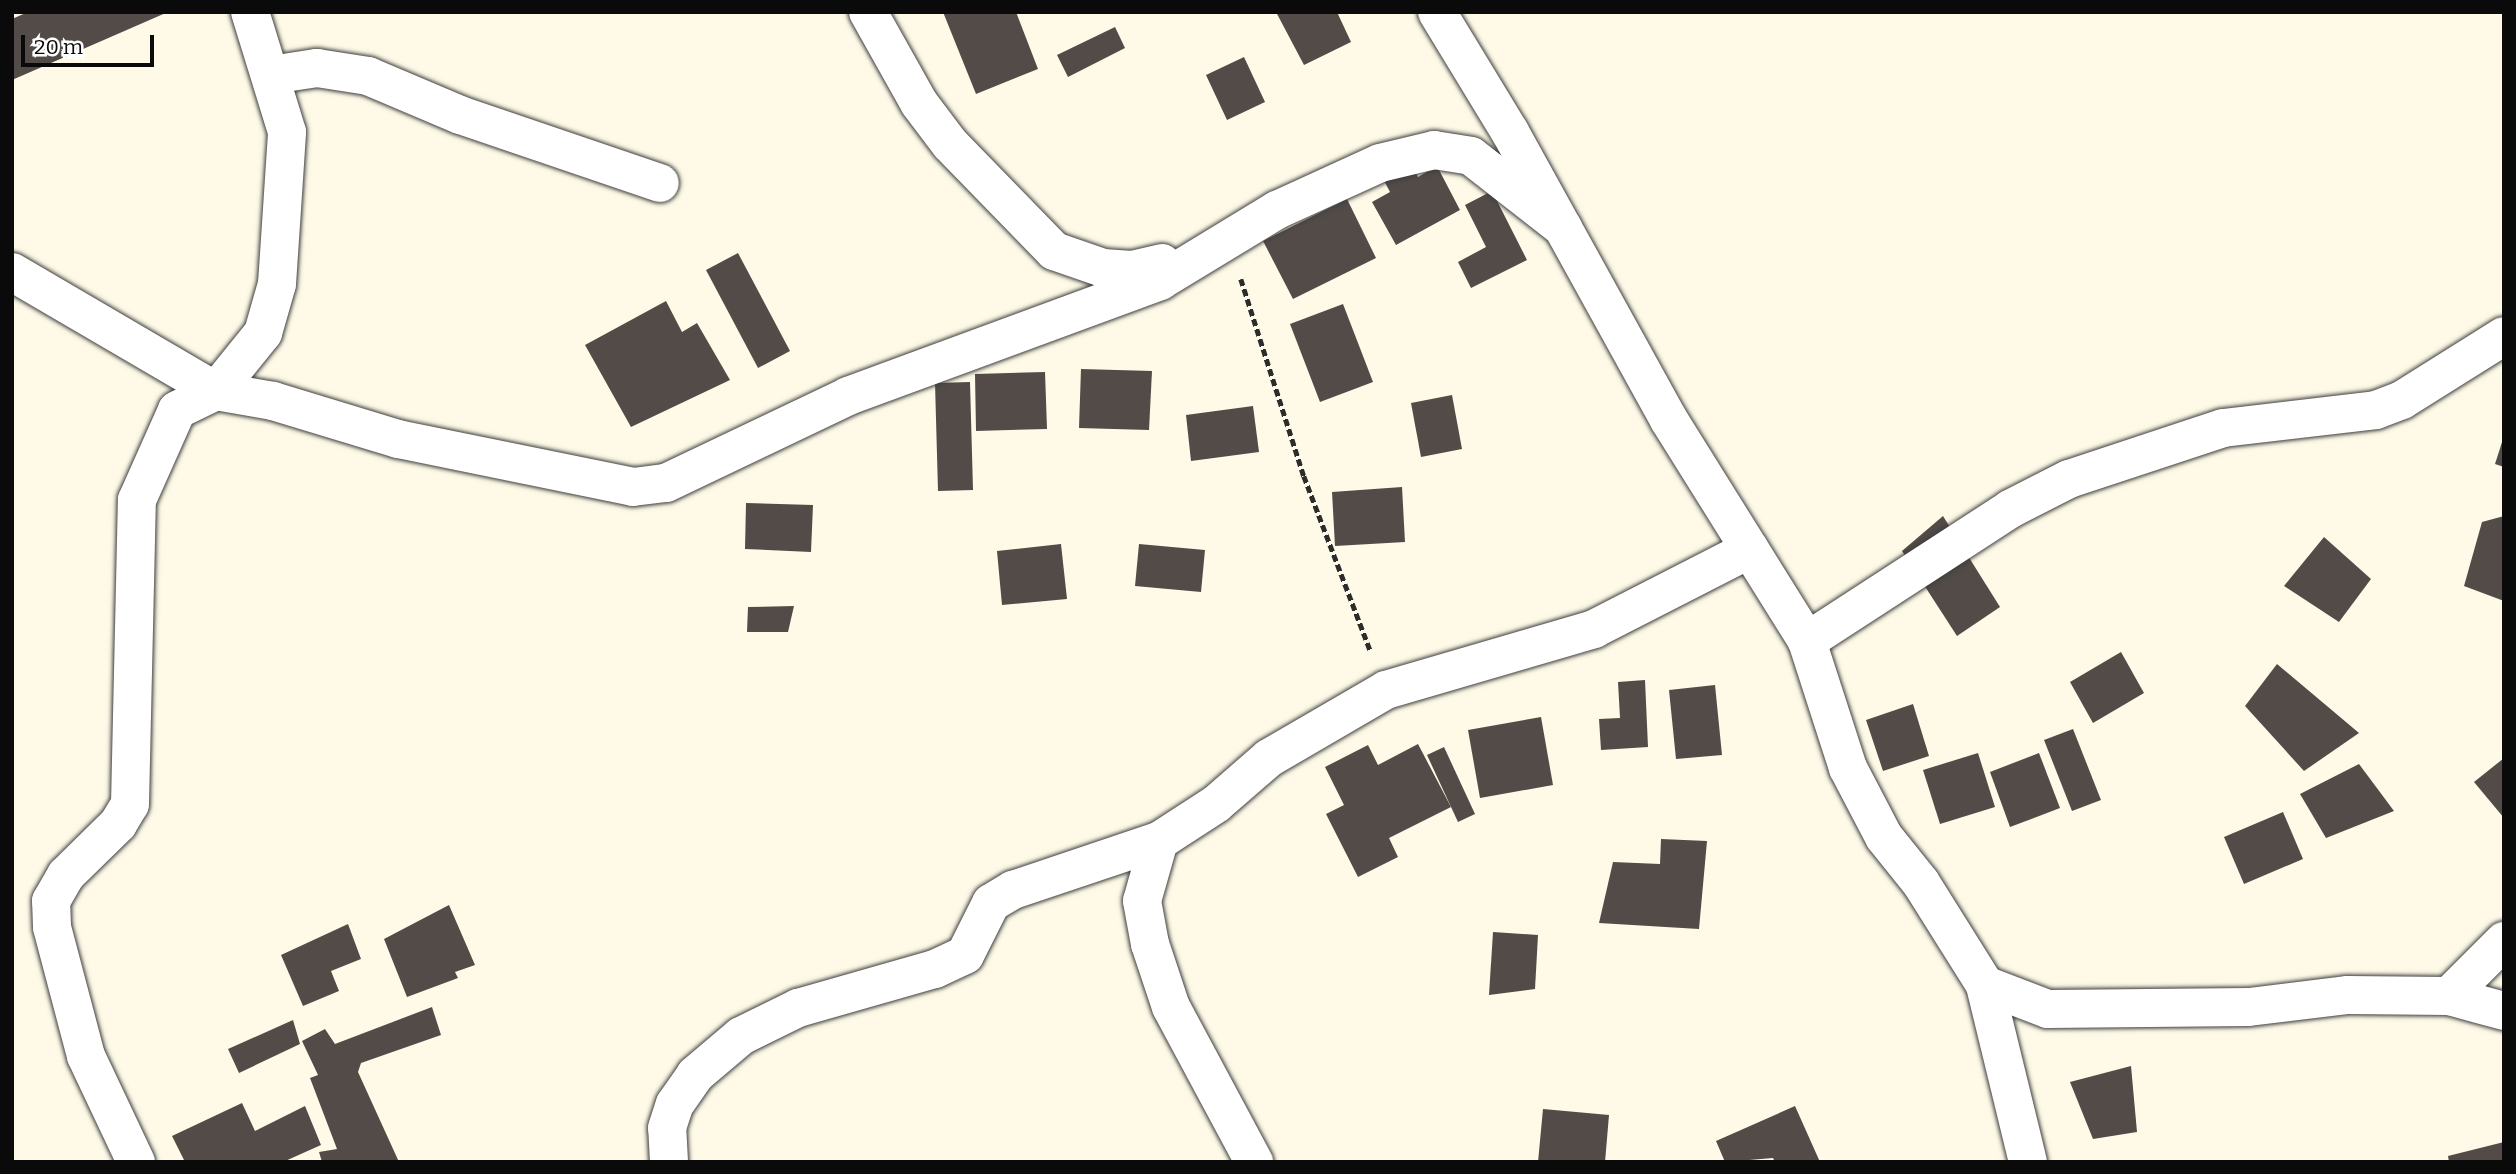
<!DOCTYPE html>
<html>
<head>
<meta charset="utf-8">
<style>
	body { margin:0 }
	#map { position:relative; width:2516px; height:1174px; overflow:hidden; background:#fefae7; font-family:Bitter,serif }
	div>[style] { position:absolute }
	.building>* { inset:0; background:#524b47 }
	.path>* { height:4.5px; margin-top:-2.25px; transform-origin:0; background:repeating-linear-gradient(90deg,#2c2c2c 0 7px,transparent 0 10.5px) }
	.roads { filter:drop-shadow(0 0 2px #3d3d3d) drop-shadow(0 0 2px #3d3d3d) }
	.minor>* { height:38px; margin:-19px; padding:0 19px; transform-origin:19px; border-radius:19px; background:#fff }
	span { translate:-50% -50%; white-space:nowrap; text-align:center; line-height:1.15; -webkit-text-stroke:7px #fff; paint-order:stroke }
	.frame { position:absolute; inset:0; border:14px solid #0a0a0a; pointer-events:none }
	.scale { position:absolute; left:21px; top:35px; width:133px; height:32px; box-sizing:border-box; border:4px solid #0a0a0a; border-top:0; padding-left:9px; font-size:21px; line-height:24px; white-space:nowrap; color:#0a0a0a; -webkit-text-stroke:5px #fff; paint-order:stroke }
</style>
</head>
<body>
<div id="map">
	<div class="building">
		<i style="clip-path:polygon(28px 12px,168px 12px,12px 80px,12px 19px)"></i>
		<i style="clip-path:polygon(943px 12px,1016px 12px,1038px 69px,976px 94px)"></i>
		<i style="clip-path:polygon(1276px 12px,1337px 12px,1351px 42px,1304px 65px)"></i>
		<i style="clip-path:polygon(1115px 27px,1125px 48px,1068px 77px,1057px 55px)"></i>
		<i style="clip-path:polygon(1244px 57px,1265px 102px,1227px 120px,1206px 75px)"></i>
		<i style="clip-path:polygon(1409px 160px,1418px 177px,1437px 166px,1460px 210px,1396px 245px,1372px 202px,1390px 192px,1381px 175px)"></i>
		<i style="clip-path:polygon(1492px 191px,1527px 260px,1471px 288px,1458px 262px,1486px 247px,1465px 205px)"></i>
		<i style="clip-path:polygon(1347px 199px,1376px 258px,1293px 299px,1263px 241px)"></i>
		<i style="clip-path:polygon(738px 253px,790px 351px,758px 368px,706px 270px)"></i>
		<i style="clip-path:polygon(666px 301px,682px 332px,697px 323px,730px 380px,631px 427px,585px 345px)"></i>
		<i style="clip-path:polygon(1343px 304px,1373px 382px,1320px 402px,1290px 324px)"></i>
		<i style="clip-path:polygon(1081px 369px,1152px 371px,1149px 430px,1079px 428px)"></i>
		<i style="clip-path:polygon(1045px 372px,1047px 429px,976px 431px,975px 374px)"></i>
		<i style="clip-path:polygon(970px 382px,973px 490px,938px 491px,935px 383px)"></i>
		<i style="clip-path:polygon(1452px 395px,1462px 449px,1421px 457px,1411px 403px)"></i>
		<i style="clip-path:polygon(1253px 406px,1259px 452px,1191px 461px,1186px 415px)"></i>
		<i style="clip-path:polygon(2503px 439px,2504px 439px,2504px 467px,2495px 464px)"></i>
		<i style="clip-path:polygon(1402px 487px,1405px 542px,1335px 546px,1332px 492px)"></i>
		<i style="clip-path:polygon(746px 503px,813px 505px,811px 552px,745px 549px)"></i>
		<i style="clip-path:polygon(1943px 516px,2000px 607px,1957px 636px,1902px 551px)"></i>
		<i style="clip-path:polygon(2504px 516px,2504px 601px,2464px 586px,2482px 522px)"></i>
		<i style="clip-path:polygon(2324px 537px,2371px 579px,2339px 622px,2284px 586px)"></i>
		<i style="clip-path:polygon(1061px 544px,1067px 599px,1002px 605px,997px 551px)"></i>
		<i style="clip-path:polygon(1139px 544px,1205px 550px,1201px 592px,1135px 586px)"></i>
		<i style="clip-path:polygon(794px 606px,788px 632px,747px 632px,748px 607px)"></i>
		<i style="clip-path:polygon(2121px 652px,2144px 693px,2093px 723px,2070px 682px)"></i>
		<i style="clip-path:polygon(2277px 664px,2359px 733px,2304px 771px,2245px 706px)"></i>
		<i style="clip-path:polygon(1645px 680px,1648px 747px,1601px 750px,1599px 719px,1620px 718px,1618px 682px)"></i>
		<i style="clip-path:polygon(1715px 685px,1722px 755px,1676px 759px,1669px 690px)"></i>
		<i style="clip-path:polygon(1913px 704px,1929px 756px,1883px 771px,1866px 720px)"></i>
		<i style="clip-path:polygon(1541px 717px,1553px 785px,1480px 798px,1468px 730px)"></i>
		<i style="clip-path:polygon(2073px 729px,2101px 800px,2072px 811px,2044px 740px)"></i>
		<i style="clip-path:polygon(1418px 744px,1451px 807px,1389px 838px,1398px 857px,1358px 877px,1326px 814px,1344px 805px,1325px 767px,1368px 745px,1378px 765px)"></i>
		<i style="clip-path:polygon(1444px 747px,1475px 814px,1458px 822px,1427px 755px)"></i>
		<i style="clip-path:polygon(1978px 753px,1995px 807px,1940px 824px,1923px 770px)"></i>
		<i style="clip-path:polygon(2039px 753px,2060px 808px,2010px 827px,1990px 772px)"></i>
		<i style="clip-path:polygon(2504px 758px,2504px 818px,2474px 782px)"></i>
		<i style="clip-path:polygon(2359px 764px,2394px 811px,2326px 838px,2300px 794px)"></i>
		<i style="clip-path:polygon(2283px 812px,2303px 859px,2244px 884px,2224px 837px)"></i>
		<i style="clip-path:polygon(1661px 839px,1707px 841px,1699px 929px,1599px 923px,1613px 862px,1660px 864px)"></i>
		<i style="clip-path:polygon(449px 905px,475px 965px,455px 972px,458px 978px,407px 997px,384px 939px)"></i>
		<i style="clip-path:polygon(348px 924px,361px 959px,331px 971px,339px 991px,303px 1006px,281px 955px)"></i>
		<i style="clip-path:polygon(1493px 932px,1538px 935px,1535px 989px,1489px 995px)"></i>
		<i style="clip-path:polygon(432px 1007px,441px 1035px,361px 1063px,358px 1072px,399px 1162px,322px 1162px,319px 1152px,337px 1149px,310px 1078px,318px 1075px,302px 1041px,325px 1029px,335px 1044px)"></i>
		<i style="clip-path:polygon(293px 1020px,300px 1044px,239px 1073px,228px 1049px)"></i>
		<i style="clip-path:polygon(2131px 1066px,2137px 1132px,2093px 1139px,2070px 1082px)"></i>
		<i style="clip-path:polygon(242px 1103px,255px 1131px,305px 1106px,321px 1145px,283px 1162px,185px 1162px,172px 1136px)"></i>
		<i style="clip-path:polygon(1795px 1106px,1820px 1162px,1775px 1162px,1773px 1158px,1725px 1162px,1716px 1141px)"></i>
		<i style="clip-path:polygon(1543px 1109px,1609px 1115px,1605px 1162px,1538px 1162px)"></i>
		<i style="clip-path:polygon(2504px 1142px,2504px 1162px,2449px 1162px,2448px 1156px)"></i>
	</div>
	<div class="path">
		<i style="left:1241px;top:279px;width:207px;rotate:72.3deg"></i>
		<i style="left:1304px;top:476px;width:186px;rotate:69.2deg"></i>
	</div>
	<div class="roads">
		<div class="minor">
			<i style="left:868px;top:12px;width:104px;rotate:60.7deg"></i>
			<i style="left:919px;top:103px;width:51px;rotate:52.9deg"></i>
			<i style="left:950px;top:144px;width:149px;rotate:45.8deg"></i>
			<i style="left:1054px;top:251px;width:52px;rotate:19.1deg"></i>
			<i style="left:1103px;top:268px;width:29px;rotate:4deg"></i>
			<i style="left:1132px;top:270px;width:31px;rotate:-13deg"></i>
			<i style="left:1437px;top:12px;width:140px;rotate:58.7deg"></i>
			<i style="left:1510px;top:132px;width:329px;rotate:61.1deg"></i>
			<i style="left:1669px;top:420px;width:261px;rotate:58deg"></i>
			<i style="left:271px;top:75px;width:47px;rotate:-8.7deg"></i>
			<i style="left:317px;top:68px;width:52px;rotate:8.9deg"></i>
			<i style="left:368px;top:76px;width:100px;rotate:23deg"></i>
			<i style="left:460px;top:115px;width:211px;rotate:18.8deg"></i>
			<i style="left:12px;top:272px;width:236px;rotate:30.3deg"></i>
			<i style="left:216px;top:391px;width:58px;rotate:10deg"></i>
			<i style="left:273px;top:401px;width:131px;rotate:16.9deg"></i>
			<i style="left:398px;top:439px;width:240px;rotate:11.5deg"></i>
			<i style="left:633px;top:487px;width:33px;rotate:-7deg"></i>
			<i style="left:666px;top:483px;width:202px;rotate:-25.5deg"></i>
			<i style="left:848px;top:396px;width:333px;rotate:-20.2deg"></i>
			<i style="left:1160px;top:281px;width:137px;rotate:-31.3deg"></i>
			<i style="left:1277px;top:210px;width:113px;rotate:-24.5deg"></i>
			<i style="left:1380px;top:163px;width:56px;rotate:-13.5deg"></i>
			<i style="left:1434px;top:150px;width:37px;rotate:9deg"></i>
			<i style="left:1471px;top:156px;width:117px;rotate:38deg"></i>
			<i style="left:1159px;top:841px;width:62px;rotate:105.8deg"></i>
			<i style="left:1142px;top:901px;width:44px;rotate:79.5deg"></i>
			<i style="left:1150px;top:944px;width:66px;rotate:71.6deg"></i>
			<i style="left:1171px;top:1007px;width:176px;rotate:61.8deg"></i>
			<i style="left:1985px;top:985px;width:67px;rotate:20.9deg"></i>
			<i style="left:2048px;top:1009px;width:201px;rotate:-0.6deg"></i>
			<i style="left:2249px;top:1007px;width:100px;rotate:-6.9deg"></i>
			<i style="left:2348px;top:995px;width:101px;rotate:0.6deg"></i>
			<i style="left:2449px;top:996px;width:57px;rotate:15.3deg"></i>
			<i style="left:2449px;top:996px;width:78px;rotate:-45deg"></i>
			<i style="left:136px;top:1162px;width:117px;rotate:-115.3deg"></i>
			<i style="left:86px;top:1056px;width:133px;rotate:-104.8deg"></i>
			<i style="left:52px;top:927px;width:26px;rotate:-92deg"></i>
			<i style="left:51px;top:901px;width:30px;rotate:-60deg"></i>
			<i style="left:66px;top:875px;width:73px;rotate:-44.4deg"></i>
			<i style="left:118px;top:824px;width:23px;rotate:-59deg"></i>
			<i style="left:130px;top:804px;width:304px;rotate:-88.7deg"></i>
			<i style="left:137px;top:500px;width:98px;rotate:-66deg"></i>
			<i style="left:177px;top:410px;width:43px;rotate:-26deg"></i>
			<i style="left:216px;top:391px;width:75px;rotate:-51deg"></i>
			<i style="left:263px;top:333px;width:51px;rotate:-74.1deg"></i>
			<i style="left:277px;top:284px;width:152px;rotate:-86.2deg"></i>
			<i style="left:287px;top:132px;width:126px;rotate:-107.1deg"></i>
			<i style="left:669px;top:1162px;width:34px;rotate:-93deg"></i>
			<i style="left:667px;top:1128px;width:25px;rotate:-72deg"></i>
			<i style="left:675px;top:1104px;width:35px;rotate:-55deg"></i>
			<i style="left:695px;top:1075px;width:60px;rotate:-40.3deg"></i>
			<i style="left:741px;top:1036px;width:64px;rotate:-26.2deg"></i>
			<i style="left:798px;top:1008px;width:142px;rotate:-15.9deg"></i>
			<i style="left:935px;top:969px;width:33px;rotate:-25deg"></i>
			<i style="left:965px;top:955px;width:58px;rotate:-63.4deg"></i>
			<i style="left:991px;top:903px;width:26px;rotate:-31deg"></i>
			<i style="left:1013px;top:890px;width:154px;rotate:-18.6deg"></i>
			<i style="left:1159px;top:841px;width:68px;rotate:-33deg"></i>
			<i style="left:1216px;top:804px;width:70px;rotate:-41deg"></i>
			<i style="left:1269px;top:758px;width:135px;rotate:-30.2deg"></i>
			<i style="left:1386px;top:690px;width:217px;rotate:-16.3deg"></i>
			<i style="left:1594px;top:629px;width:175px;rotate:-27.1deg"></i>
			<i style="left:2028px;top:1162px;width:182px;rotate:-103.7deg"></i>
			<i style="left:1985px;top:985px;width:120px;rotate:-122.1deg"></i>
			<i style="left:1921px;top:883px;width:59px;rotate:-128.8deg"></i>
			<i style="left:1884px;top:837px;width:78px;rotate:-117.6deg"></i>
			<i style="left:1848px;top:768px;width:133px;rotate:-107.9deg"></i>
			<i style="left:1807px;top:641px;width:242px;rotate:-33deg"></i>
			<i style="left:2010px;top:509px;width:66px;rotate:-27deg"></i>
			<i style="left:2069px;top:479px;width:162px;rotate:-18.3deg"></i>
			<i style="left:2223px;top:428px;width:154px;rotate:-6.7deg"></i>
			<i style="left:2376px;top:410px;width:28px;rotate:-21deg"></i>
			<i style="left:2402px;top:400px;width:120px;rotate:-32.1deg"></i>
		</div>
	</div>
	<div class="frame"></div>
	<div class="scale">20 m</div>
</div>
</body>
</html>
